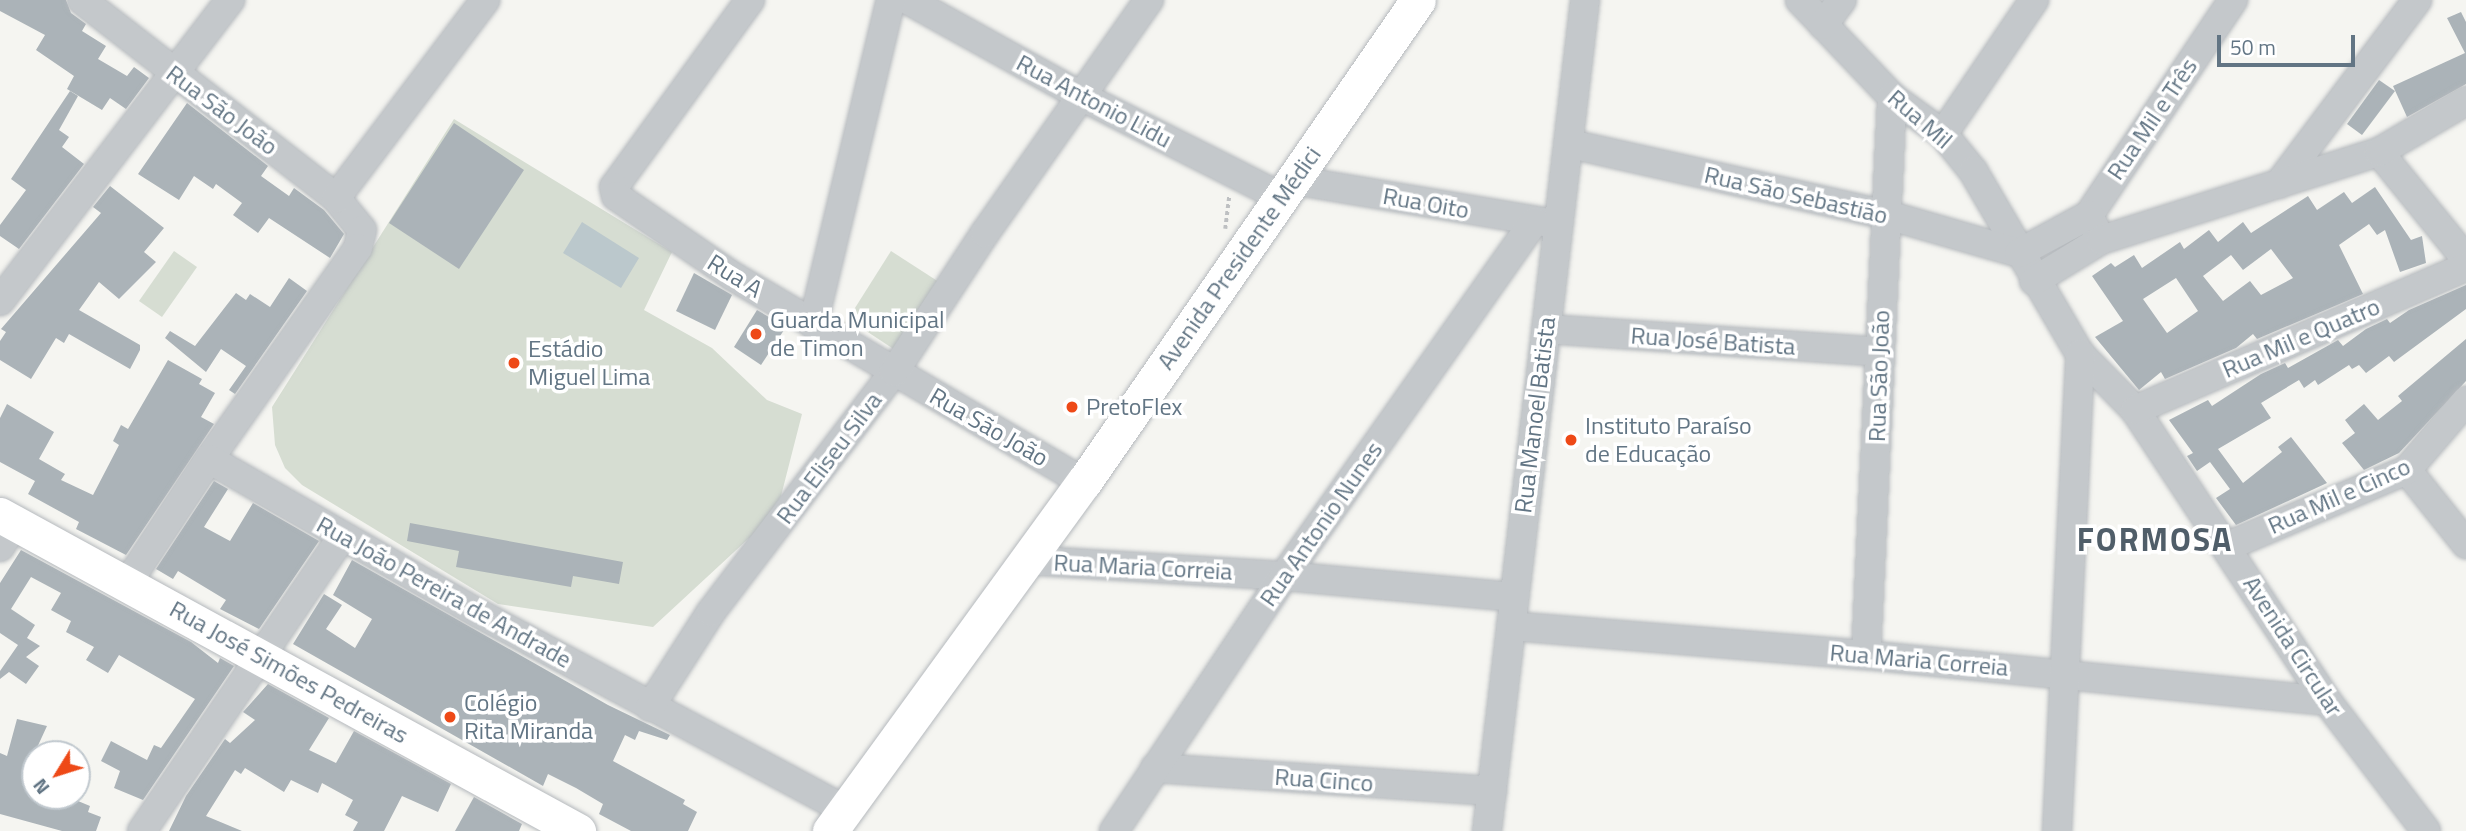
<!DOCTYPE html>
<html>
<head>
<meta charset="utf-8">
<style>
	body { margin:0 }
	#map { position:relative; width:2466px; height:831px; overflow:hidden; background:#f5f5f1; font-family:"Titillium Web",sans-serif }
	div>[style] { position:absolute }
	.green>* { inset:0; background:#d6ddd2 }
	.water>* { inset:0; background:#bbc8cc }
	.building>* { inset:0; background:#abb3b8 }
	.path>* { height:3.5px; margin-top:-1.75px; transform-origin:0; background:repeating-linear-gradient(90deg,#bec0c2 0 3.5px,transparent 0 7px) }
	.roads { filter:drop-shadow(0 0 2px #b5b9bd) drop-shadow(0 0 2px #b5b9bd) }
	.minor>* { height:28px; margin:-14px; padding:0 14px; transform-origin:14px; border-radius:14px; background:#c4c8cb }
	.major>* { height:35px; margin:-17.5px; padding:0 17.5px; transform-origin:17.5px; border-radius:17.5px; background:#fff }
	.dots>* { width:19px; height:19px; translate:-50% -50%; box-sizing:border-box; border:4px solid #fff; border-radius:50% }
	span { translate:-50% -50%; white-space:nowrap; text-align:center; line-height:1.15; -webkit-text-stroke:7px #fff; paint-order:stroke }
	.street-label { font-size:24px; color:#627584 }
	.poi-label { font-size:24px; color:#627584 }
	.left { translate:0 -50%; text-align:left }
	.district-label { font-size:32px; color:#505e69; font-weight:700; letter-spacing:2px }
	.north { position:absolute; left:21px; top:740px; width:70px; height:70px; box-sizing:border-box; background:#fff; border:2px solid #c0c8ce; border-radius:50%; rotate:232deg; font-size:19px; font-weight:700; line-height:28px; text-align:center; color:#627584 }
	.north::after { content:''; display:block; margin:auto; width:24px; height:32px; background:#ee4917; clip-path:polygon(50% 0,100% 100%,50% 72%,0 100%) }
	.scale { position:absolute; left:2217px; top:35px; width:138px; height:32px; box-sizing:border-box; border:4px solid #627584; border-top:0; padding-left:9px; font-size:21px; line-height:24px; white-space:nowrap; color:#627584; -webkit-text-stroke:5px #fff; paint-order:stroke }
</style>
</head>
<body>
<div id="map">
	<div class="green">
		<i style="clip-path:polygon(454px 119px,672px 252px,644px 310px,712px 348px,767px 400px,802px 414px,781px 496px,760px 528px,653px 627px,498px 604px,302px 485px,285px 468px,275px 445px,272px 407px)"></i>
		<i style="clip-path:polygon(174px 251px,197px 267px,162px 317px,139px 301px)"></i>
		<i style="clip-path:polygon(891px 251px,939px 282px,895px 350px,848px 319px)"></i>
	</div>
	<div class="water">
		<i style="clip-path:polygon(582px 222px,639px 258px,621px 288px,563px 253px)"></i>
	</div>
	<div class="building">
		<i style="clip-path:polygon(0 0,66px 0,71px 13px,86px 24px,82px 31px,106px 46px,98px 59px,127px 76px,134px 67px,149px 78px,126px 109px,110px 98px,102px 110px,67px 89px,74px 76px,36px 50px,45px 35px,0 11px)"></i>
		<i style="clip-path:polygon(2461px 12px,2466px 22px,2466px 84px,2407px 117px,2393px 86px,2465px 53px,2447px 18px)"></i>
		<i style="clip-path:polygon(2379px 80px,2395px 91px,2362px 135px,2347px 124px)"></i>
		<i style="clip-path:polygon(70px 91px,78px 96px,59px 130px,69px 137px,62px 147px,84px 164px,19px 249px,0 236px,0 225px,26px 190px,11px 179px)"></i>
		<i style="clip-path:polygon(187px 103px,268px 166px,261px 176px,289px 196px,294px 188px,324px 210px,344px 234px,330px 258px,269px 218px,258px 233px,233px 215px,242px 203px,216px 184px,213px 189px,194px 176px,179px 200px,138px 174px)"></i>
		<i style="clip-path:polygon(454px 123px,524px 170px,459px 269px,389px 223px)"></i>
		<i style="clip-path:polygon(110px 186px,164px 228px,144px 252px,156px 262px,119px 299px,99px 282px,79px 310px,140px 345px,140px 350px,130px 369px,69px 334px,64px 343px,56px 338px,31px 379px,0 360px,0 341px,6px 332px,1px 329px,101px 213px,93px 207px)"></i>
		<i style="clip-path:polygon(evenodd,2375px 187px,2411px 240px,2422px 236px,2426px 263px,2400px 272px,2385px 230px,2377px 235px,2369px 224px,2339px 245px,2363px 294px,2257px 339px,2253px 334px,2236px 348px,2165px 379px,2161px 372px,2139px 390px,2095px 337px,2123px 321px,2092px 276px,2111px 263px,2115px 267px,2134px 255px,2142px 268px,2180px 242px,2184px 249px,2209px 230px,2218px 242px,2243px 222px,2251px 233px,2308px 196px,2317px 210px,2344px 192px,2352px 203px,2375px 187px,2271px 249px,2293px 278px,2261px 295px,2250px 281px,2223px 301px,2203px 276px,2231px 255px,2243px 270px,2271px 249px,2375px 187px,2176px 278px,2198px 311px,2167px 333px,2143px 299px,2176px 278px)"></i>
		<i style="clip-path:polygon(694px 273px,732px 295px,715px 330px,676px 311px)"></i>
		<i style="clip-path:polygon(289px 278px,307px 291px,235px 394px,229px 390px,246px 366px,221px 349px,206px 372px,165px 338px,170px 331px,195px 346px,236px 293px,246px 300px,250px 294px,270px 307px)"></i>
		<i style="clip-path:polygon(2466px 285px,2466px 309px,2394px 362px,2389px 356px,2366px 373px,2359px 365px,2352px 369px,2349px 365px,2318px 385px,2315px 380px,2304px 388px,2299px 380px,2261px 403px,2271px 418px,2218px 449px,2243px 483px,2282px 452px,2278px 447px,2291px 437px,2327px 483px,2236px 525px,2216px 498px,2230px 489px,2210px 462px,2197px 471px,2187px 456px,2193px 453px,2169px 420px,2208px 400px,2212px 406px,2261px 374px,2285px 363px,2288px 368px,2338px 340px,2343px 346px,2366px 329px,2387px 319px,2390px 323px,2409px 310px)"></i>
		<i style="clip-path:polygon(757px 310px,786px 327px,761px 365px,734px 347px)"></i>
		<i style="clip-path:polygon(2466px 339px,2466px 381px,2399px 453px,2364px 470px,2342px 443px,2355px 433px,2345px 420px,2364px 404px,2378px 420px,2402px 401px,2398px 396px)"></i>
		<i style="clip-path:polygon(168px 360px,202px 379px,199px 384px,215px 393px,201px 417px,214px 424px,126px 555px,76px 529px,79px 522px,28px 494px,35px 481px,0 462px,0 418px,7px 404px,54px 432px,39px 459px,65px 474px,61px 480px,93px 495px,119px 445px,113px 441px,121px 425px,128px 429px)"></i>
		<i style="clip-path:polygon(214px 481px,228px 489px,204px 527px,230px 541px,253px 503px,319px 541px,259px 629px,220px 609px,226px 600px,178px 571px,173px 579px,156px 569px)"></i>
		<i style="clip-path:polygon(410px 523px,623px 562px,619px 584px,573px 576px,571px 587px,456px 567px,459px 551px,407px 541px)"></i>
		<i style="clip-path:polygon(21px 550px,191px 642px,218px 663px,220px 658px,234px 666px,143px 800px,114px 788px,120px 771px,101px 761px,111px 741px,147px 760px,154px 745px,161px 748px,195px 699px,119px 655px,108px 673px,86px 660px,94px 647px,66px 632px,71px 621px,51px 610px,61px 593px,31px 577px,11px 609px,35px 625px,27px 638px,40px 646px,26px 657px,39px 666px,26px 684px,9px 672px,0 679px,0 671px,18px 645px,0 633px,0 583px)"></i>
		<i style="clip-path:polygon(352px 560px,608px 705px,670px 735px,667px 740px,639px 731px,635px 740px,625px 735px,613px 761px,685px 800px,683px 804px,697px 812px,688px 831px,631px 831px,599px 814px,603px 804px,576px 788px,548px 774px,543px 786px,293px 644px,324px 594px,342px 605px,326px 629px,355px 648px,372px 619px,333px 595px)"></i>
		<i style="clip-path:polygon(268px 684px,329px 718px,309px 750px,336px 763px,354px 731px,451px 784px,438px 812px,402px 796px,384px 831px,353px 831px,358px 822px,345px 815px,353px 800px,322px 783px,318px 793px,291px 780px,284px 792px,245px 768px,241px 774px,235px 770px,206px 816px,242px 831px,169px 831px,186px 796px,225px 739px,230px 743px,255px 720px,243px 712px)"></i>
		<i style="clip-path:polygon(17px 719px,47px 726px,35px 752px,35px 796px,66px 796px,90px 806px,88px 812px,101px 817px,96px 831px,62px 831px,0 814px,0 753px,7px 756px)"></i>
		<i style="clip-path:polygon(474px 797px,522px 824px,519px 831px,455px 831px)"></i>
	</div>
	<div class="path">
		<i style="left:1225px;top:229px;width:33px;rotate:-83deg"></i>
	</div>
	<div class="roads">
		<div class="minor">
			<i style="left:82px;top:0;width:322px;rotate:37.9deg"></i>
			<i style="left:336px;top:198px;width:41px;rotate:50.9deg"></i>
			<i style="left:362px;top:230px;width:18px;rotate:103deg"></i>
			<i style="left:358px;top:248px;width:258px;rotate:125.2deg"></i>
			<i style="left:209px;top:459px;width:149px;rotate:123.3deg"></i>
			<i style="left:750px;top:0;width:231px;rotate:126deg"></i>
			<i style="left:614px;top:187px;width:9px;rotate:77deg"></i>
			<i style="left:616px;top:196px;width:143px;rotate:34.5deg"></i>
			<i style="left:734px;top:277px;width:406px;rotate:30.4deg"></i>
			<i style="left:908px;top:0;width:198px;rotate:29deg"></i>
			<i style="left:1081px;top:96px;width:224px;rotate:26.8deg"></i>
			<i style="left:1800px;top:0;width:134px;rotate:46.5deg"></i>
			<i style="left:1892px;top:97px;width:63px;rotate:36deg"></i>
			<i style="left:1943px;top:134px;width:48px;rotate:51deg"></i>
			<i style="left:1973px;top:171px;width:212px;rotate:59.7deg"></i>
			<i style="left:2080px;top:354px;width:78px;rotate:45.5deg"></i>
			<i style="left:2135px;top:410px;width:349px;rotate:56.6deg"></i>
			<i style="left:2327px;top:701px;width:163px;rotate:52.7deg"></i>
			<i style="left:1823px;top:25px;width:31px;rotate:-53deg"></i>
			<i style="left:1943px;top:134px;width:162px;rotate:-55.8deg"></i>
			<i style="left:1570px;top:144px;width:322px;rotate:12.6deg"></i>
			<i style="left:1884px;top:214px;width:141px;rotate:16.1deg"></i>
			<i style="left:2379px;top:152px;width:138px;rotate:50.9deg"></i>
			<i style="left:1293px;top:180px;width:260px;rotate:9.5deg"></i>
			<i style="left:2279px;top:184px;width:230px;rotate:-53.1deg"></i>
			<i style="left:336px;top:198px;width:248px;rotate:-53deg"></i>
			<i style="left:2101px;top:240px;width:28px;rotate:-116deg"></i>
			<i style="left:2089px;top:215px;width:259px;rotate:-56.2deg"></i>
			<i style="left:2019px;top:253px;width:80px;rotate:-28.5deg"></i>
			<i style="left:2034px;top:281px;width:79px;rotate:-31.5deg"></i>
			<i style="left:2101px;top:240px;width:292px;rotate:-17.6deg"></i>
			<i style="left:2379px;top:152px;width:101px;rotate:-30.4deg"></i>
			<i style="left:0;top:301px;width:379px;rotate:-52.6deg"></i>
			<i style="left:813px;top:324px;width:333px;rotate:-76.5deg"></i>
			<i style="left:1546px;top:329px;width:335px;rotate:3.9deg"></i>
			<i style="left:2135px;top:410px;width:361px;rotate:-23.4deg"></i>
			<i style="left:209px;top:459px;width:312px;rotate:29.8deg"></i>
			<i style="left:480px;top:614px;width:396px;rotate:28.2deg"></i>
			<i style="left:2407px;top:470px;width:95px;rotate:51.4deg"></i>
			<i style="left:2228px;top:546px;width:194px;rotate:-23deg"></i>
			<i style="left:2407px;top:470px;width:91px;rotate:-49.5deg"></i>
			<i style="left:0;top:547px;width:28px;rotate:-58deg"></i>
			<i style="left:1024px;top:560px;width:260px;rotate:3.5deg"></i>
			<i style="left:1284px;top:576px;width:230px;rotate:5.2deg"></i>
			<i style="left:1511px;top:626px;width:356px;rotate:4.7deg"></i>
			<i style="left:1866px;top:655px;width:463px;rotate:5.7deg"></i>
			<i style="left:1866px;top:655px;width:559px;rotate:-87.33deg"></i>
			<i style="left:650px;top:707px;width:113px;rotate:-57.3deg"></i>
			<i style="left:711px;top:612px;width:302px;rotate:-52.7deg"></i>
			<i style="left:894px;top:372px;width:166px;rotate:-56.8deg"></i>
			<i style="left:985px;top:233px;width:285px;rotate:-54.9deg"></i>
			<i style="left:1155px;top:768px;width:338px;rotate:3.9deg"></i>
			<i style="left:142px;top:831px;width:356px;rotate:-55.8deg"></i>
			<i style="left:1114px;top:831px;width:306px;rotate:-56.3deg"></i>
			<i style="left:1284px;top:576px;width:434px;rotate:-54.8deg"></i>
			<i style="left:1487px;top:831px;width:837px;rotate:-83.27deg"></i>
			<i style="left:2057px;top:831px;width:478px;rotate:-87.2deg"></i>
		</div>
		<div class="major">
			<i style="left:0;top:515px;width:659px;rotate:28.67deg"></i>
			<i style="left:830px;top:831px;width:432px;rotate:-54deg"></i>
			<i style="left:1084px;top:482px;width:586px;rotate:-55.28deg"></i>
		</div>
	</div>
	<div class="dots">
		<i style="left:756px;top:334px;background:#ee4917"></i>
		<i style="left:514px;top:363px;background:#ee4917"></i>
		<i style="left:1072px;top:407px;background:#ee4917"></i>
		<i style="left:1571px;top:440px;background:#ee4917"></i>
		<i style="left:450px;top:717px;background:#ee4917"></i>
	</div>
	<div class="street-label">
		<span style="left:1094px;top:101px;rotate:28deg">Rua Antonio Lidu</span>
		<span style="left:222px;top:110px;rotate:37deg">Rua São João</span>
		<span style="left:1920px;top:119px;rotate:41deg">Rua Mil</span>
		<span style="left:2152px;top:119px;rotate:-56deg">Rua Mil e Três</span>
		<span style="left:1796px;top:195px;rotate:13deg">Rua São Sebastião</span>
		<span style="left:1426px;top:203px;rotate:10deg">Rua Oito</span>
		<span style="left:1239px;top:258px;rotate:-55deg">Avenida Presidente Médici</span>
		<span style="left:735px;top:276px;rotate:32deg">Rua A</span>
		<span style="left:2301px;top:338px;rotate:-23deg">Rua Mil e Quatro</span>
		<span style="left:1713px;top:341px;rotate:4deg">Rua José Batista</span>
		<span style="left:1879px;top:376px;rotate:-88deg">Rua São João</span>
		<span style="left:1535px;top:415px;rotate:-83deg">Rua Manoel Batista</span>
		<span style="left:989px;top:427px;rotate:30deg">Rua São João</span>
		<span style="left:829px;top:458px;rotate:-53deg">Rua Eliseu Silva</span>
		<span style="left:2339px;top:496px;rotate:-24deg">Rua Mil e Cinco</span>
		<span style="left:1321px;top:524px;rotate:-55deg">Rua Antonio Nunes</span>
		<span style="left:1143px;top:567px;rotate:3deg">Rua Maria Correia</span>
		<span style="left:444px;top:592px;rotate:29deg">Rua João Pereira de Andrade</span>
		<span style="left:2293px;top:646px;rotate:57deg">Avenida Circular</span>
		<span style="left:1919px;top:660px;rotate:5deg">Rua Maria Correia</span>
		<span style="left:289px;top:672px;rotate:29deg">Rua José Simões Pedreiras</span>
		<span style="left:1324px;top:780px;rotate:4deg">Rua Cinco</span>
	</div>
	<div class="poi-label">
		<span class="left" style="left:770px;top:334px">Guarda Municipal<br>de Timon</span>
		<span class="left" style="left:528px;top:363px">Estádio<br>Miguel Lima</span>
		<span class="left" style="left:1086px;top:407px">PretoFlex</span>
		<span class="left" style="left:1585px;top:440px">Instituto Paraíso<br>de Educação</span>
		<span class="left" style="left:464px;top:717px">Colégio<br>Rita Miranda</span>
	</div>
	<div class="district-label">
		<span style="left:2155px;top:539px">FORMOSA</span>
	</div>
	<div class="north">N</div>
	<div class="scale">50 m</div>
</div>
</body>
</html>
